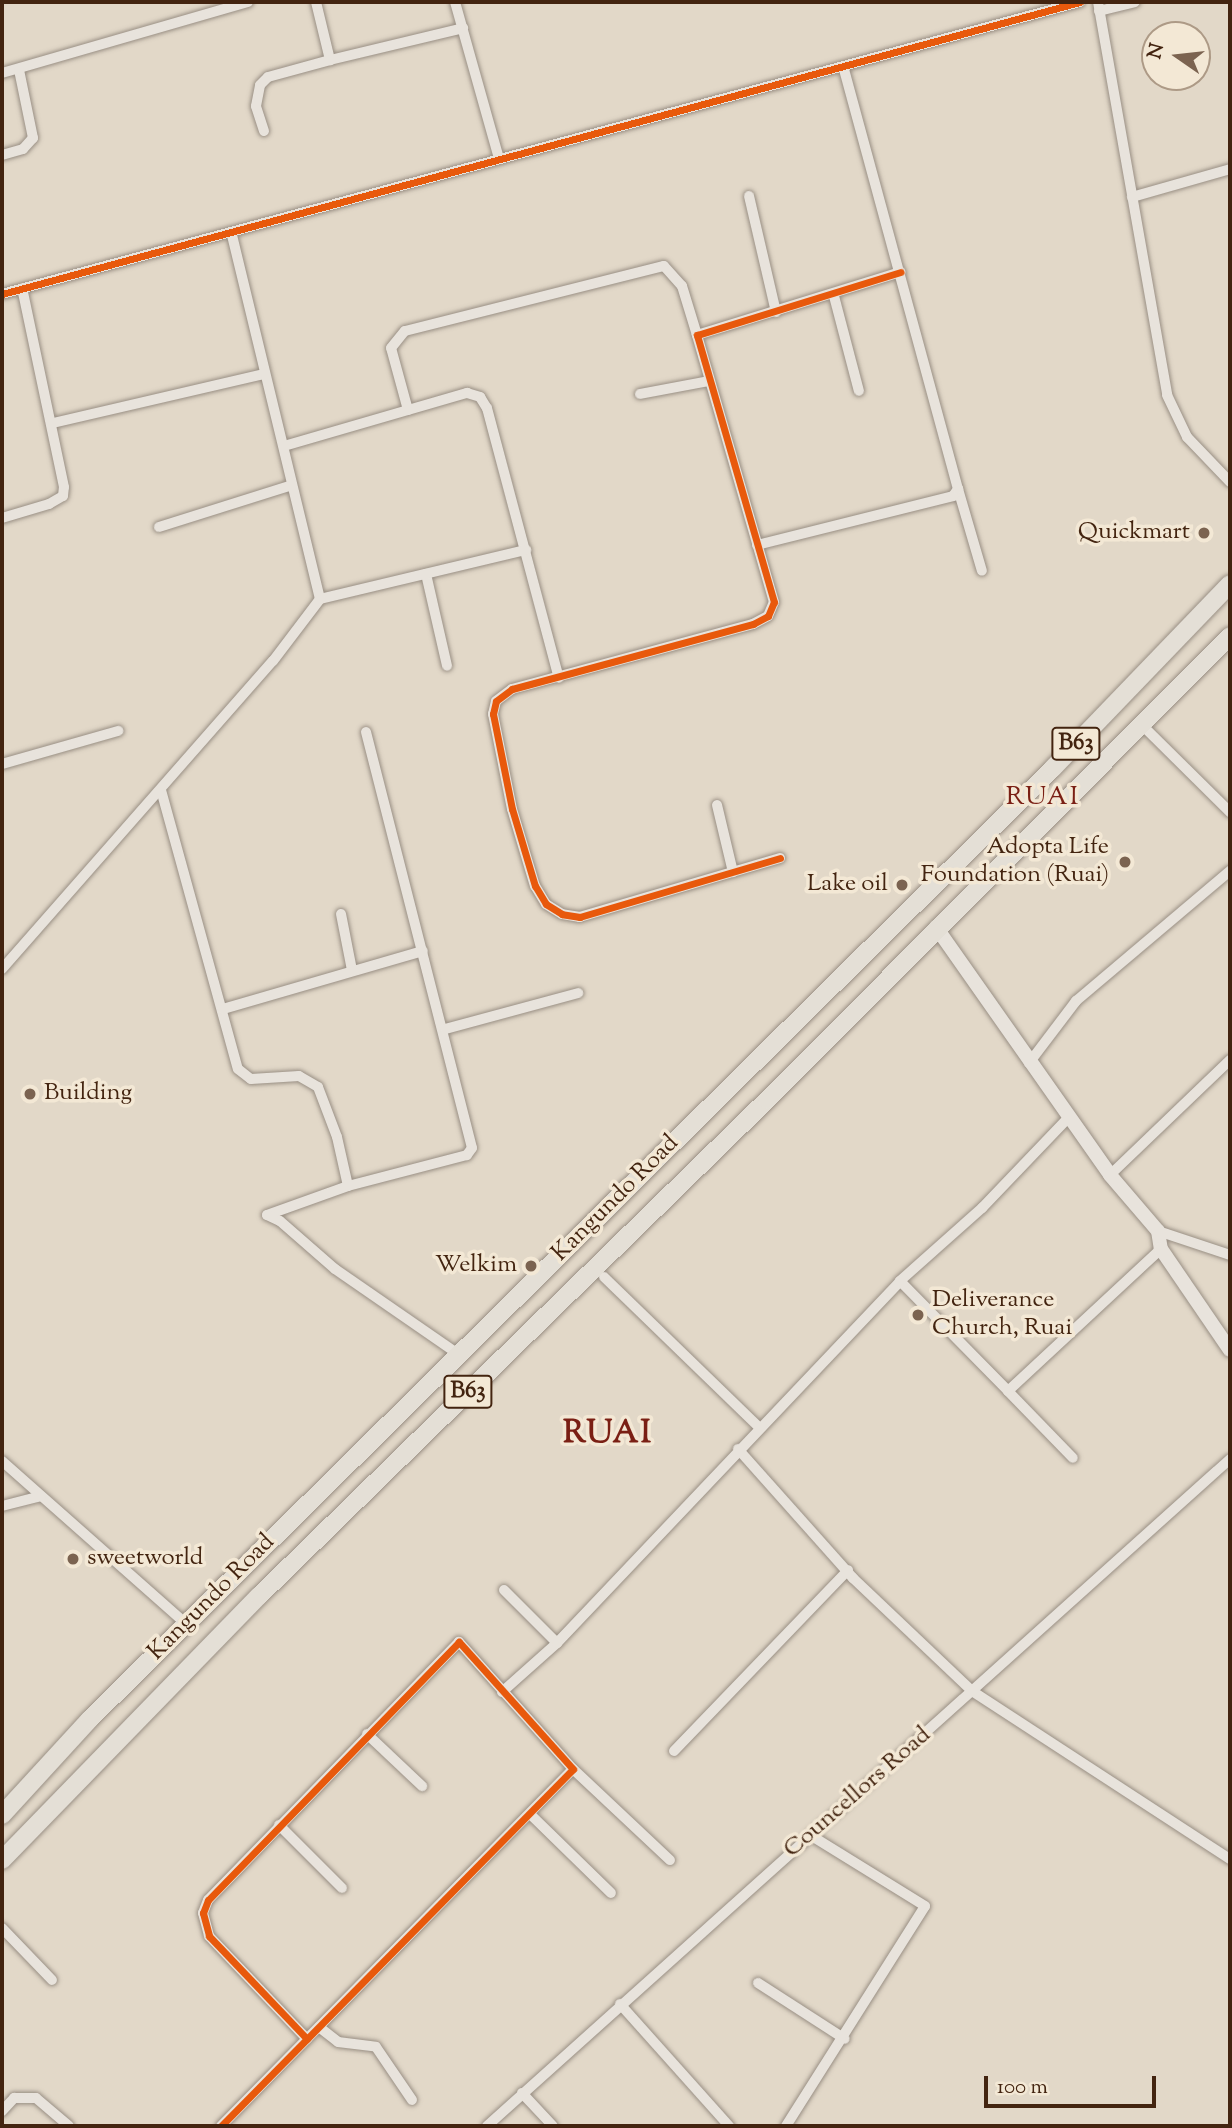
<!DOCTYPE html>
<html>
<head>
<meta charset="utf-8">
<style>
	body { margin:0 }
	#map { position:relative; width:1232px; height:2128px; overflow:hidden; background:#e2d8c8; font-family:"Sorts Mill Goudy",serif }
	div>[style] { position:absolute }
	.roads { filter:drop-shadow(0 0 2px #998f84) drop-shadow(0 0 2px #998f84) }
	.minor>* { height:10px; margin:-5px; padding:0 5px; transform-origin:5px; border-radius:5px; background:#e8e3dc }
	.tertiary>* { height:14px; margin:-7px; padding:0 7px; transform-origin:7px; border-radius:7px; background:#e8e3dc }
	.trunk>* { height:18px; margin:-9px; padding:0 9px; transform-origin:9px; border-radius:9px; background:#e4dfd6 }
	.cycleway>* { height:7px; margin:-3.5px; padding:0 3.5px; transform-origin:3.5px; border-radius:3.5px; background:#e8590c }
	.dots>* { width:19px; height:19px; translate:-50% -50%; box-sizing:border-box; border:4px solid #f3e8d5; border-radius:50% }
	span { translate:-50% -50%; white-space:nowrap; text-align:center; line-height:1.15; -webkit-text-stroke:7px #f3e8d5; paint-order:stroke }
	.shield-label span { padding:2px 5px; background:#f3e8d5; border:2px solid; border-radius:5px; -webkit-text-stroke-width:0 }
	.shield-label { font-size:23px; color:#432410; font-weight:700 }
	.poi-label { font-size:24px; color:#432410 }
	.right { translate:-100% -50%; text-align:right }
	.left { translate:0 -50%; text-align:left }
	.street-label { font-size:24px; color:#432410 }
	.neighbourhood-label { font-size:26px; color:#7a1f14; letter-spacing:2px }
	.district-label { font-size:32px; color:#7a1f14; font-weight:700; letter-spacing:2px }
	.frame { position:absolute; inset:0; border:4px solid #432410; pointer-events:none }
	.north { position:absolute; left:1141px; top:21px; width:70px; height:70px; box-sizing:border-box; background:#f3e8d5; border:2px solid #ad9a86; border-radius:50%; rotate:284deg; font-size:19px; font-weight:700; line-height:28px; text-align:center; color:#432410 }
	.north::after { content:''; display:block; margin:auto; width:24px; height:32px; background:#7b6350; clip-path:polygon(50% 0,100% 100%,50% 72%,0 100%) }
	.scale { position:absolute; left:984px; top:2076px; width:172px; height:32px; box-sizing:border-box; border:4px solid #432410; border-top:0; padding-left:9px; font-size:21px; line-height:24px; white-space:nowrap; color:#432410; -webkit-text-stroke:5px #f3e8d5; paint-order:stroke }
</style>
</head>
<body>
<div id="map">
	<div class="roads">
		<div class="minor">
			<i style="left:316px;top:2px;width:60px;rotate:76.4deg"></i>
			<i style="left:330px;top:60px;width:137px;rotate:-13.5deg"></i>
			<i style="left:455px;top:2px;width:163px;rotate:74.3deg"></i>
			<i style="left:1098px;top:2px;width:399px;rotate:80deg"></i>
			<i style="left:1167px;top:395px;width:47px;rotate:64.5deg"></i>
			<i style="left:1187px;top:437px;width:62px;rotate:46.3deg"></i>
			<i style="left:1099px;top:11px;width:37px;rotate:-14deg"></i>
			<i style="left:2px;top:73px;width:256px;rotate:-16.1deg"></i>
			<i style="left:264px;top:131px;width:26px;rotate:-108deg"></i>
			<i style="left:256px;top:106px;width:21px;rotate:-79deg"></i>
			<i style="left:260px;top:85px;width:11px;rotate:-45deg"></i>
			<i style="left:268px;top:77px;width:64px;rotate:-15.3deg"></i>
			<i style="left:2px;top:155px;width:22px;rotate:-16deg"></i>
			<i style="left:23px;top:149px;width:15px;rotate:-48deg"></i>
			<i style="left:33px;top:138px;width:69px;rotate:-101.6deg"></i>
			<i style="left:749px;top:196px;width:119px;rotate:76.9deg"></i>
			<i style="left:1132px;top:197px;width:102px;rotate:-15.9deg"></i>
			<i style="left:2px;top:294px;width:1117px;rotate:-15.16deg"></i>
			<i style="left:834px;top:296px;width:98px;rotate:75.3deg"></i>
			<i style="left:640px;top:394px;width:70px;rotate:-10.7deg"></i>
			<i style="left:408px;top:410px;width:64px;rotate:-105.3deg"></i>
			<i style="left:391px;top:348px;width:22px;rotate:-51deg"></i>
			<i style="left:405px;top:331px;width:267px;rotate:-14.1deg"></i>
			<i style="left:664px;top:266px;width:27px;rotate:48deg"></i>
			<i style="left:682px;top:286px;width:51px;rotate:73deg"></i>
			<i style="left:53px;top:423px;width:216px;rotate:-13.1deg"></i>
			<i style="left:284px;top:446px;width:191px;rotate:-16.2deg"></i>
			<i style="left:467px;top:393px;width:14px;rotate:17deg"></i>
			<i style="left:480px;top:397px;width:13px;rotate:58deg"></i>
			<i style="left:487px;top:408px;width:279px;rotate:75.1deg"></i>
			<i style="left:958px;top:489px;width:85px;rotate:73.7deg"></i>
			<i style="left:2px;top:518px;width:49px;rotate:-16.6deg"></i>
			<i style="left:49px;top:504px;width:16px;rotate:-30deg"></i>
			<i style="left:63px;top:496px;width:9px;rotate:-84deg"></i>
			<i style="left:64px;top:487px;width:203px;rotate:-101.9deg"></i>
			<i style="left:159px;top:527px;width:139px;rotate:-17.5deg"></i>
			<i style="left:757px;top:545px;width:202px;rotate:-14deg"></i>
			<i style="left:953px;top:496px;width:9px;rotate:-54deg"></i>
			<i style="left:958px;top:489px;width:435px;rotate:-105.2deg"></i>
			<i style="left:426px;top:574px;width:94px;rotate:77.1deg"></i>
			<i style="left:320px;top:599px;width:212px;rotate:-13.4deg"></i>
			<i style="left:1140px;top:723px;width:127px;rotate:44.7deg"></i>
			<i style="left:366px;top:732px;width:429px;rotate:75.7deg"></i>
			<i style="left:472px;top:1148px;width:9px;rotate:126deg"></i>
			<i style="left:467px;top:1155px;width:123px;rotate:165.4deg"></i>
			<i style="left:348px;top:1186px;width:86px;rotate:160.3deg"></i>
			<i style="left:267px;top:1215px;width:14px;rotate:25deg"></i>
			<i style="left:280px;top:1221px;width:73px;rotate:41.1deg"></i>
			<i style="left:335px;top:1269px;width:150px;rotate:34.6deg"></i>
			<i style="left:2px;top:764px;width:121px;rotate:-15.9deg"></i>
			<i style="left:161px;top:790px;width:289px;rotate:74.6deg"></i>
			<i style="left:238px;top:1069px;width:16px;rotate:38deg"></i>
			<i style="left:251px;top:1079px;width:48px;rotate:-3.6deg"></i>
			<i style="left:299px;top:1076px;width:22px;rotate:30deg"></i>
			<i style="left:318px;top:1087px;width:53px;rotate:69.2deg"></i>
			<i style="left:337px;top:1137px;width:50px;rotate:77.3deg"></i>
			<i style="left:717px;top:805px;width:69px;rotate:76.6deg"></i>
			<i style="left:780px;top:858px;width:209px;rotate:163.6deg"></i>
			<i style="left:580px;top:917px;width:18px;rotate:-171deg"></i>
			<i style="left:562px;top:914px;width:19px;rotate:-148deg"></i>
			<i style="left:546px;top:904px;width:21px;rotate:-121deg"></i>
			<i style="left:535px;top:886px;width:80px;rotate:-106.6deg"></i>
			<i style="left:512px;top:809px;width:97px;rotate:-101.3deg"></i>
			<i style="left:493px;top:714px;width:13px;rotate:-77deg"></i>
			<i style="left:496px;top:701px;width:20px;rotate:-37deg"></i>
			<i style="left:512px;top:689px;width:250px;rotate:-15.1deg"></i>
			<i style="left:753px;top:624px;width:17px;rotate:-28deg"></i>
			<i style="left:768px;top:616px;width:15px;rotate:-67deg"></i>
			<i style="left:774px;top:602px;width:278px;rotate:-106.1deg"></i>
			<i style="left:697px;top:335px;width:213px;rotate:-17.2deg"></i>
			<i style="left:341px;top:914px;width:57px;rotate:78.9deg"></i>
			<i style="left:2px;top:969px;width:410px;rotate:-48.7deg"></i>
			<i style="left:273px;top:661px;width:78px;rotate:-52.8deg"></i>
			<i style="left:320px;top:599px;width:375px;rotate:-103.6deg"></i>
			<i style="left:223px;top:1009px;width:208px;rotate:-16.2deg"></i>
			<i style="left:445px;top:1029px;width:138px;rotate:-15.1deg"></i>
			<i style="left:1029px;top:1063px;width:78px;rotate:-52.8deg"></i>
			<i style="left:1076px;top:1001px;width:202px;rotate:-40.2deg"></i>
			<i style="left:1110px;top:1175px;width:166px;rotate:-43.8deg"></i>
			<i style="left:1158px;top:1231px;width:76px;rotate:18.4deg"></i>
			<i style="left:604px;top:1277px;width:217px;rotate:44.1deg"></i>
			<i style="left:900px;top:1281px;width:110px;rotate:-41.7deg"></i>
			<i style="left:982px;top:1208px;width:127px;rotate:-46.3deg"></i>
			<i style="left:1008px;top:1391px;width:93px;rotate:45.9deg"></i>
			<i style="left:738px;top:1449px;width:173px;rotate:48.3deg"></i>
			<i style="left:853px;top:1578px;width:164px;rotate:43.5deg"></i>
			<i style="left:972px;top:1691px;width:308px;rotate:33.1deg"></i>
			<i style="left:2px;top:1461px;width:246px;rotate:41.5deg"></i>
			<i style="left:2px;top:1506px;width:40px;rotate:-14.4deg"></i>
			<i style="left:504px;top:1590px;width:75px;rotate:45deg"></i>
			<i style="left:502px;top:1692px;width:74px;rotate:-41.7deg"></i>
			<i style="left:557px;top:1643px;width:499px;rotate:-46.5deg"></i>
			<i style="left:900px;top:1281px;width:154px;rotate:45.5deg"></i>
			<i style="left:1008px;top:1391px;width:209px;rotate:-42.9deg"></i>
			<i style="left:367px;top:1734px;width:76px;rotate:43.4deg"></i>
			<i style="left:674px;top:1751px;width:251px;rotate:-46.1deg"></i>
			<i style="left:573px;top:1769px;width:133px;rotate:43.2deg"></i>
			<i style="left:530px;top:1814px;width:113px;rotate:44.3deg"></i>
			<i style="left:279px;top:1825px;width:89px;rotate:45deg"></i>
			<i style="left:2px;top:1928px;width:72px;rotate:46.1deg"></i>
			<i style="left:758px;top:1983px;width:103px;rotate:32.8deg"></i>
			<i style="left:620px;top:2004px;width:164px;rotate:48.2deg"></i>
			<i style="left:319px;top:2027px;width:24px;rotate:38deg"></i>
			<i style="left:338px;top:2042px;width:38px;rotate:7deg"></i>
			<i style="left:376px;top:2047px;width:64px;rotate:55.8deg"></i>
			<i style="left:522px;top:2093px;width:45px;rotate:46.8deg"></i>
			<i style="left:2px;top:2111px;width:18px;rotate:-47deg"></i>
			<i style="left:14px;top:2098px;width:22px"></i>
			<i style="left:36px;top:2098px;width:43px;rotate:40.3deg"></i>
			<i style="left:221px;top:2126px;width:501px;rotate:-45.4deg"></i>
			<i style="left:573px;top:1769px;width:171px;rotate:-131.9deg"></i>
			<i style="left:459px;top:1642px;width:360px;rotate:134.2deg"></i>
			<i style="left:208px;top:1900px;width:14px;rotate:111deg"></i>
			<i style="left:203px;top:1913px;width:24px;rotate:75deg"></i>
			<i style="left:209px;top:1936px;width:142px;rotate:46.4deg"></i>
			<i style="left:487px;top:2126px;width:998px;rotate:-41.91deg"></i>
			<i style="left:786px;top:2126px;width:260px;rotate:-57.7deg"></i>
			<i style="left:925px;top:1906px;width:135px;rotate:-148.3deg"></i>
		</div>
		<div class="tertiary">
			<i style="left:936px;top:927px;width:303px;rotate:54.9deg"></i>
			<i style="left:1110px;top:1175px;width:74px;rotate:49.4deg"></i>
			<i style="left:1158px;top:1231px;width:18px;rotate:81deg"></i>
			<i style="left:1161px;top:1249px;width:122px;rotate:55.7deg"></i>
		</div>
		<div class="trunk">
			<i style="left:2px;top:1815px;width:129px;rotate:-47.5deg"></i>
			<i style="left:89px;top:1720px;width:1355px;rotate:-44.64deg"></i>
			<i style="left:1053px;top:768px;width:255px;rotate:-46.1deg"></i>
			<i style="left:2px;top:1860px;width:368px;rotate:-45.8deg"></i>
			<i style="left:259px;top:1596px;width:710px;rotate:-44.32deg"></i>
			<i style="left:767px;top:1100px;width:655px;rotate:-45.06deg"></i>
		</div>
	</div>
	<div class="cycleway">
		<i style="left:2px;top:294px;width:1117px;rotate:-15.16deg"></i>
		<i style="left:780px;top:858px;width:209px;rotate:163.6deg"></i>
		<i style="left:580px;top:917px;width:18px;rotate:-171deg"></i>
		<i style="left:562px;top:914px;width:19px;rotate:-148deg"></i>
		<i style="left:546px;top:904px;width:21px;rotate:-121deg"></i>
		<i style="left:535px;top:886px;width:80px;rotate:-106.6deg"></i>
		<i style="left:512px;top:809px;width:97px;rotate:-101.3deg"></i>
		<i style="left:493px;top:714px;width:13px;rotate:-77deg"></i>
		<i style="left:496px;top:701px;width:20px;rotate:-37deg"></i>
		<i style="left:512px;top:689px;width:250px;rotate:-15.1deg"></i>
		<i style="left:753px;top:624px;width:17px;rotate:-28deg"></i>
		<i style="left:768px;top:616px;width:15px;rotate:-67deg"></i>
		<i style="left:774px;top:602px;width:278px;rotate:-106.1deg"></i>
		<i style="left:697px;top:335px;width:213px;rotate:-17.2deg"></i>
		<i style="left:221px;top:2126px;width:501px;rotate:-45.4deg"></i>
		<i style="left:573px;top:1769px;width:171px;rotate:-131.9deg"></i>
		<i style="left:459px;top:1642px;width:360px;rotate:134.2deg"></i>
		<i style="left:208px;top:1900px;width:14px;rotate:111deg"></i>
		<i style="left:203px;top:1913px;width:24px;rotate:75deg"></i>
		<i style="left:209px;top:1936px;width:142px;rotate:46.4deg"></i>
	</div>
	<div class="dots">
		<i style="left:1204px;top:533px;background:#7b6350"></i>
		<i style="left:1125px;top:862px;background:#7b6350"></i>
		<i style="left:902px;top:885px;background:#7b6350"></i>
		<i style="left:30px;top:1094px;background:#7b6350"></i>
		<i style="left:531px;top:1266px;background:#7b6350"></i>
		<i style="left:918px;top:1315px;background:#7b6350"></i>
		<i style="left:73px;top:1559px;background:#7b6350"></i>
	</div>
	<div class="shield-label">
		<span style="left:1076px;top:744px">B63</span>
		<span style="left:468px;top:1392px">B63</span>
	</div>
	<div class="poi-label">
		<span class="right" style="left:1190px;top:533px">Quickmart</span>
		<span class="right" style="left:1109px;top:862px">Adopta Life<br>Foundation (Ruai)</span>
		<span class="right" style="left:888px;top:885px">Lake oil</span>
		<span class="left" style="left:44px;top:1094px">Building</span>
		<span class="right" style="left:517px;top:1266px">Welkim</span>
		<span class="left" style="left:932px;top:1315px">Deliverance<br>Church, Ruai</span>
		<span class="left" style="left:87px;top:1559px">sweetworld</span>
	</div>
	<div class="street-label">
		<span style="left:616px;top:1199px;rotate:-45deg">Kangundo Road</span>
		<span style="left:212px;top:1598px;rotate:-45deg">Kangundo Road</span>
		<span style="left:858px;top:1793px;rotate:-41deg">Councellors Road</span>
	</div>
	<div class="neighbourhood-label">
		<span style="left:1043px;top:798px">RUAI</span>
	</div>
	<div class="district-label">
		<span style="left:608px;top:1434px">RUAI</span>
	</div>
	<div class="frame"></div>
	<div class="north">N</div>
	<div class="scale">100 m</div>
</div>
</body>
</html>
